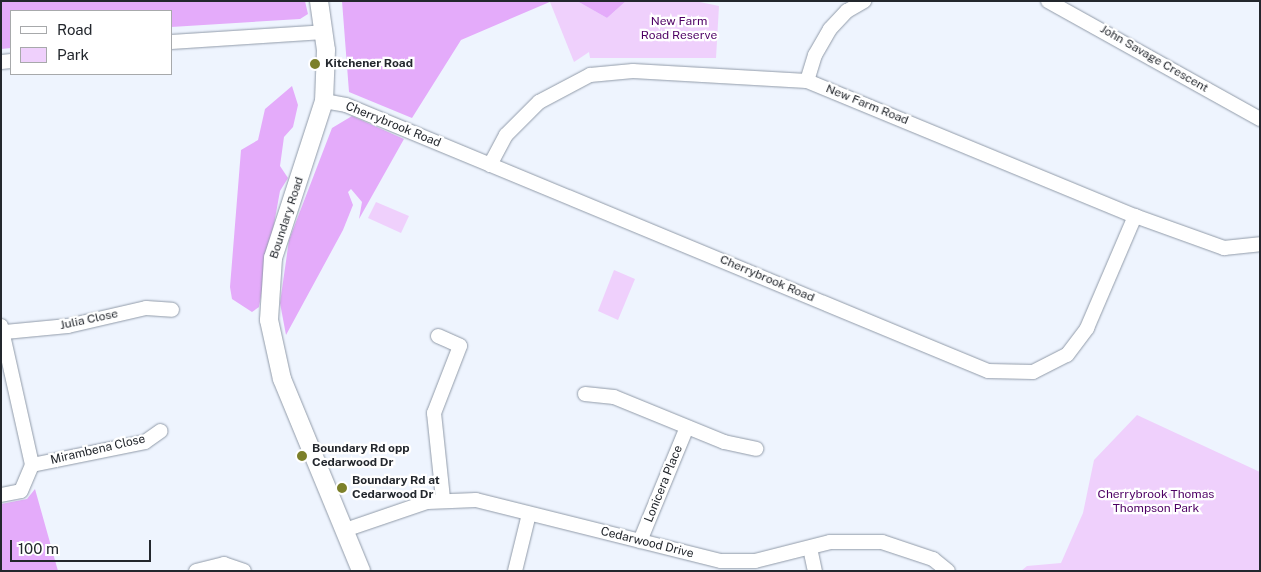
<!DOCTYPE html>
<html>
<head>
<meta charset="utf-8">
<style>
	body { margin:0 }
	#map { position:relative; width:1261px; height:572px; overflow:hidden; background:#eef4fe; font-family:"Public Sans",sans-serif }
	div>[style] { position:absolute }
	.green>* { inset:0; background:#efd0fc }
	.forest>* { inset:0; background:#e4abfa }
	.roads { filter:drop-shadow(0 0 1px #919ba9) drop-shadow(0 0 1px #919ba9) }
	.minor>* { height:14px; margin:-7px; padding:0 7px; transform-origin:7px; border-radius:7px; background:#fff }
	.major>* { height:18px; margin:-9px; padding:0 9px; transform-origin:9px; border-radius:9px; background:#fff }
	.dots>* { width:14px; height:14px; translate:-50% -50%; box-sizing:border-box; border:2px solid #fff; border-radius:50% }
	span { translate:-50% -50%; white-space:nowrap; text-align:center; line-height:1.15; -webkit-text-stroke:4.5px #fff; paint-order:stroke }
	.park-label { font-size:12px; color:#4e0064 }
	.street-label { font-size:12px; color:#23272d }
	.poi-label { font-size:12px; color:#23272d; font-weight:700 }
	.left { translate:0 -50%; text-align:left }
	.frame { position:absolute; inset:0; border:2px solid #23272d; pointer-events:none }
	.legend { position:absolute; left:10px; top:10px; width:162px; height:65px; box-sizing:border-box; background:#fff; border:1px solid #a7a9ab; margin:0; padding:6px 9px; list-style:none; font-size:15px; color:#23272d }
	.legend li { display:flex; align-items:center; gap:10px; height:25px }
	.legend b { width:25px; border:1px solid #a7a9ab }
	.scale { position:absolute; left:10px; top:540px; width:141px; height:22px; box-sizing:border-box; border:2px solid #23272d; border-top:0; padding-left:6px; font-size:15px; line-height:18px; white-space:nowrap; color:#23272d; -webkit-text-stroke:4px #fff; paint-order:stroke }
</style>
</head>
<body>
<div id="map">
	<div class="green">
		<i style="clip-path:polygon(577px 1px,607px 18px,626px 1px,695px 1px,719px 6px,716px 58px,590px 58px,589px 52px,574px 62px,550px 2px)"></i>
		<i style="clip-path:polygon(376px 202px,409px 216px,401px 233px,368px 218px)"></i>
		<i style="clip-path:polygon(614px 270px,635px 279px,618px 320px,598px 311px)"></i>
		<i style="clip-path:polygon(1137px 415px,1260px 472px,1260px 571px,1021px 571px,1027px 566px,1061px 563px,1083px 513px,1094px 460px)"></i>
	</div>
	<div class="forest">
		<i style="clip-path:polygon(1px 1px,305px 1px,308px 14px,300px 19px,171px 27px,171px 11px,11px 11px,11px 48px,1px 49px)"></i>
		<i style="clip-path:polygon(342px 1px,552px 1px,461px 40px,412px 118px,349px 92px)"></i>
		<i style="clip-path:polygon(577px 1px,626px 1px,607px 18px)"></i>
		<i style="clip-path:polygon(292px 86px,298px 105px,293px 127px,284px 137px,280px 166px,288px 178px,280px 191px,259px 307px,252px 312px,232px 299px,230px 287px,241px 150px,258px 140px,265px 109px)"></i>
		<i style="clip-path:polygon(352px 116px,404px 139px,359px 219px,362px 202px,351px 189px,348px 192px,353px 205px,343px 230px,286px 335px,280px 303px,289px 240px,332px 128px)"></i>
		<i style="clip-path:polygon(35px 489px,58px 571px,1px 571px,1px 504px,27px 499px)"></i>
	</div>
	<div class="roads">
		<div class="minor">
			<i style="left:1048px;top:1px;width:243px;rotate:29.1deg"></i>
			<i style="left:171px;top:42px;width:153px;rotate:-3.7deg"></i>
			<i style="left:1px;top:62px;width:10px;rotate:-6deg"></i>
			<i style="left:807px;top:81px;width:27px;rotate:-73deg"></i>
			<i style="left:815px;top:55px;width:30px;rotate:-60deg"></i>
			<i style="left:830px;top:29px;width:25px;rotate:-47deg"></i>
			<i style="left:847px;top:11px;width:20px;rotate:-30deg"></i>
			<i style="left:324px;top:101px;width:22px;rotate:10deg"></i>
			<i style="left:346px;top:105px;width:695px;rotate:22.51deg"></i>
			<i style="left:988px;top:371px;width:45px;rotate:1.3deg"></i>
			<i style="left:1033px;top:372px;width:38px;rotate:-27deg"></i>
			<i style="left:1067px;top:355px;width:34px;rotate:-53deg"></i>
			<i style="left:1087px;top:328px;width:122px;rotate:-66.8deg"></i>
			<i style="left:490px;top:165px;width:34px;rotate:-62deg"></i>
			<i style="left:506px;top:135px;width:47px;rotate:-45deg"></i>
			<i style="left:539px;top:102px;width:58px;rotate:-27.9deg"></i>
			<i style="left:590px;top:75px;width:43px;rotate:-5.3deg"></i>
			<i style="left:633px;top:71px;width:174px;rotate:3.3deg"></i>
			<i style="left:807px;top:81px;width:355px;rotate:22.4deg"></i>
			<i style="left:1135px;top:216px;width:95px;rotate:19.8deg"></i>
			<i style="left:1224px;top:248px;width:36px;rotate:-6deg"></i>
			<i style="left:1px;top:326px;width:142px;rotate:77.4deg"></i>
			<i style="left:5px;top:332px;width:63px;rotate:-5.4deg"></i>
			<i style="left:68px;top:326px;width:80px;rotate:-13deg"></i>
			<i style="left:146px;top:308px;width:26px;rotate:4deg"></i>
			<i style="left:438px;top:336px;width:24px;rotate:24deg"></i>
			<i style="left:460px;top:346px;width:72px;rotate:111.2deg"></i>
			<i style="left:434px;top:413px;width:86px;rotate:84deg"></i>
			<i style="left:585px;top:394px;width:29px;rotate:6deg"></i>
			<i style="left:614px;top:397px;width:119px;rotate:22.2deg"></i>
			<i style="left:724px;top:442px;width:33px;rotate:12deg"></i>
			<i style="left:32px;top:465px;width:115px;rotate:-11.5deg"></i>
			<i style="left:145px;top:442px;width:19px;rotate:-35deg"></i>
			<i style="left:1px;top:495px;width:20px;rotate:-11deg"></i>
			<i style="left:21px;top:491px;width:28px;rotate:-67deg"></i>
			<i style="left:345px;top:530px;width:87px;rotate:-18.9deg"></i>
			<i style="left:427px;top:502px;width:49px;rotate:-2.3deg"></i>
			<i style="left:476px;top:500px;width:252px;rotate:14deg"></i>
			<i style="left:721px;top:561px;width:34px"></i>
			<i style="left:755px;top:561px;width:77px;rotate:-14.2deg"></i>
			<i style="left:830px;top:542px;width:52px"></i>
			<i style="left:882px;top:542px;width:54px;rotate:18.4deg"></i>
			<i style="left:933px;top:559px;width:19px;rotate:39deg"></i>
			<i style="left:640px;top:541px;width:123px;rotate:-67.6deg"></i>
			<i style="left:810px;top:548px;width:24px;rotate:78deg"></i>
			<i style="left:196px;top:571px;width:29px;rotate:-14deg"></i>
			<i style="left:224px;top:564px;width:21px;rotate:19deg"></i>
			<i style="left:515px;top:571px;width:59px;rotate:-76.2deg"></i>
		</div>
		<div class="major">
			<i style="left:319px;top:1px;width:49px;rotate:81.9deg"></i>
			<i style="left:326px;top:50px;width:51px;rotate:92.2deg"></i>
			<i style="left:324px;top:101px;width:165px;rotate:108deg"></i>
			<i style="left:273px;top:258px;width:62px;rotate:93.7deg"></i>
			<i style="left:269px;top:320px;width:60px;rotate:77.6deg"></i>
			<i style="left:282px;top:379px;width:208px;rotate:67.6deg"></i>
		</div>
	</div>
	<div class="dots">
		<i style="left:315px;top:64px;background:#7c802a"></i>
		<i style="left:302px;top:456px;background:#7c802a"></i>
		<i style="left:342px;top:488px;background:#7c802a"></i>
	</div>
	<div class="park-label">
		<span style="left:679px;top:29px">New Farm<br>Road Reserve</span>
		<span style="left:1156px;top:502px">Cherrybrook Thomas<br>Thompson Park</span>
	</div>
	<div class="street-label">
		<span style="left:1154px;top:59px;rotate:30deg">John Savage Crescent</span>
		<span style="left:867px;top:105px;rotate:22deg">New Farm Road</span>
		<span style="left:393px;top:125px;rotate:22deg">Cherrybrook Road</span>
		<span style="left:287px;top:218px;rotate:-72deg">Boundary Road</span>
		<span style="left:767px;top:279px;rotate:23deg">Cherrybrook Road</span>
		<span style="left:89px;top:320px;rotate:-12deg">Julia Close</span>
		<span style="left:98px;top:450px;rotate:-13deg">Mirambena Close</span>
		<span style="left:664px;top:484px;rotate:-68deg">Lonicera Place</span>
		<span style="left:647px;top:543px;rotate:14deg">Cedarwood Drive</span>
	</div>
	<div class="poi-label">
		<span class="left" style="left:325px;top:64px">Kitchener Road</span>
		<span class="left" style="left:312px;top:456px">Boundary Rd opp<br>Cedarwood Dr</span>
		<span class="left" style="left:352px;top:488px">Boundary Rd at<br>Cedarwood Dr</span>
	</div>
	<div class="frame"></div>
	<ul class="legend">
	<li><b style="height:6px;background:#fff"></b>Road</li>
	<li><b style="height:14px;background:#efd0fc"></b>Park</li>
	</ul>
	<div class="scale">100 m</div>
</div>
</body>
</html>
